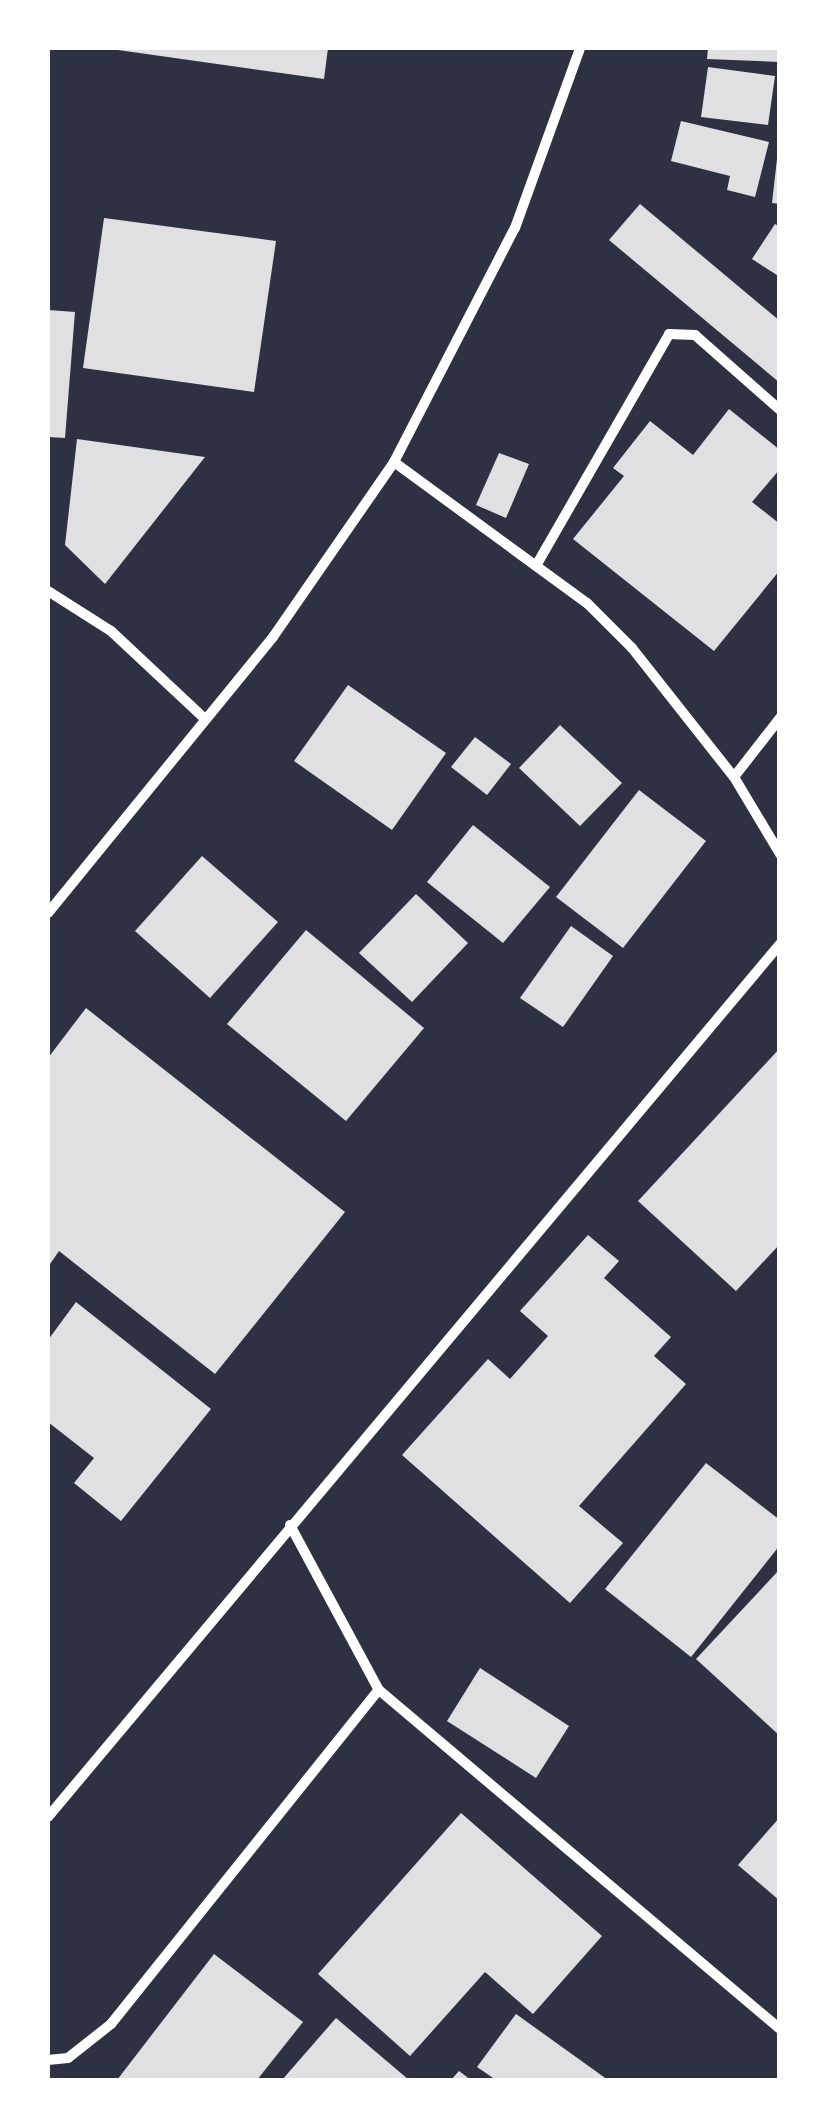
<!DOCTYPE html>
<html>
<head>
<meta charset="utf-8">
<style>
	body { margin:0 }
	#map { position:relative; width:827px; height:2128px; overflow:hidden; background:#2d3142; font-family:"Public Sans",sans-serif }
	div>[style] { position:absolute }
	.building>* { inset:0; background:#e0e0e3 }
	.minor>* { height:10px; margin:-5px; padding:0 5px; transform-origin:5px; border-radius:5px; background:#fff }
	span { translate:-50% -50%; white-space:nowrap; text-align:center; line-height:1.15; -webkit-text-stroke:9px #fff; paint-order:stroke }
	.frame { position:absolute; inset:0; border:50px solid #fff; pointer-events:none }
</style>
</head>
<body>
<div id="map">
	<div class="building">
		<i style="clip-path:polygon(104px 48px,328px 48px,324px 79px)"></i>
		<i style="clip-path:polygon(708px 48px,780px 48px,780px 62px,707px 59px)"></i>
		<i style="clip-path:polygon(708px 67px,775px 76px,768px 125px,701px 117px)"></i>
		<i style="clip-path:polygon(681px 121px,769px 142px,755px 197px,727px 190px,730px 176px,671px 161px)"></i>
		<i style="clip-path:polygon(777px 159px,780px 160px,780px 204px,772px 203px)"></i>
		<i style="clip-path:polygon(640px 204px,780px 321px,780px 383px,609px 240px)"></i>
		<i style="clip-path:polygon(104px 218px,276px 241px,254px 392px,83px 368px)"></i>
		<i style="clip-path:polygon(775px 224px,780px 227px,780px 277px,752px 259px)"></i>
		<i style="clip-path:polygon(48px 310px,75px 312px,65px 438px,48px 437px)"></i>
		<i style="clip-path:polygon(729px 409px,780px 450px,780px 469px,752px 502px,780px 524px,780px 570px,714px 651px,573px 539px,624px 476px,613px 468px,650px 421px,693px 455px)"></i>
		<i style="clip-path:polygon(77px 439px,205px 457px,105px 584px,65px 545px)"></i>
		<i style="clip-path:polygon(499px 453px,529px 464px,506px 518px,476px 505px)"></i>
		<i style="clip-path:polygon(348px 685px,446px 753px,392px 830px,294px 761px)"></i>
		<i style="clip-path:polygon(560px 725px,622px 783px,580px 826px,519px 768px)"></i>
		<i style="clip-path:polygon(475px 737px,511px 764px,487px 795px,451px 767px)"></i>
		<i style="clip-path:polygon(639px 790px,706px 841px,623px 948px,556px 897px)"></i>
		<i style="clip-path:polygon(473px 825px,550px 887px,503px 943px,427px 882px)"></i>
		<i style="clip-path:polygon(202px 856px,278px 922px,210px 998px,135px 931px)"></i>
		<i style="clip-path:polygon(416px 894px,468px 943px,412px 1002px,359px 953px)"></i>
		<i style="clip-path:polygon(571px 926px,613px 956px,563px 1027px,520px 998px)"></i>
		<i style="clip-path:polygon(306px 930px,424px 1028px,346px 1121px,227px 1024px)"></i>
		<i style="clip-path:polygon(86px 1008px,345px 1212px,215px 1374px,59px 1251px,48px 1267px,48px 1058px)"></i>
		<i style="clip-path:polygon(780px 1048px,780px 1244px,736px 1291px,638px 1201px)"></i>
		<i style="clip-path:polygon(588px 1235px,619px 1261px,604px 1278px,671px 1337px,654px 1356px,686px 1384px,579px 1506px,623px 1543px,570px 1603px,402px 1455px,488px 1359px,510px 1379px,548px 1336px,520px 1311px)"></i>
		<i style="clip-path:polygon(76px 1302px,211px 1409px,121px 1521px,74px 1483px,94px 1458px,48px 1422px,48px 1340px)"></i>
		<i style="clip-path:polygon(706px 1463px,780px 1520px,780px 1545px,691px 1657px,605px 1589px)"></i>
		<i style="clip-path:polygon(780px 1569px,780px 1736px,696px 1659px)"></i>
		<i style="clip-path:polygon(480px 1668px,569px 1726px,536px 1778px,447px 1721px)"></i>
		<i style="clip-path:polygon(461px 1813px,602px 1936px,533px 2014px,485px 1972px,410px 2056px,318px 1974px)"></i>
		<i style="clip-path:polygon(780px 1817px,780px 1901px,738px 1865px)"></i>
		<i style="clip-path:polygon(214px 1954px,303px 2022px,257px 2080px,117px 2080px)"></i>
		<i style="clip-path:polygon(516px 2014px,608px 2080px,496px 2080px,477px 2067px)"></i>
		<i style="clip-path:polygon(336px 2018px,409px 2080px,282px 2080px)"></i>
		<i style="clip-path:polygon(459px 2071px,471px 2080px,451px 2080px)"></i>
	</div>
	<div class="minor">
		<i style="left:394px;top:462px;width:239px;rotate:36.2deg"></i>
		<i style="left:587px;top:603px;width:64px;rotate:45deg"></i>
		<i style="left:632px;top:648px;width:164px;rotate:51.7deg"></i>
		<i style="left:734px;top:777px;width:90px;rotate:59.1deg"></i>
		<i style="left:537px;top:564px;width:265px;rotate:-60.1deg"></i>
		<i style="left:669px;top:334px;width:26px;rotate:2deg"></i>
		<i style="left:695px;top:335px;width:113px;rotate:41.4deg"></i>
		<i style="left:48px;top:591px;width:75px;rotate:32.4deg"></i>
		<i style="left:111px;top:631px;width:129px;rotate:43.1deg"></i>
		<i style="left:734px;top:777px;width:75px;rotate:-52.1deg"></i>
		<i style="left:48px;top:913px;width:356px;rotate:-50.8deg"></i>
		<i style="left:273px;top:637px;width:213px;rotate:-55.3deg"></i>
		<i style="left:394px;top:462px;width:263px;rotate:-62.7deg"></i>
		<i style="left:515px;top:228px;width:191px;rotate:-70.1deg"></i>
		<i style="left:290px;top:1525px;width:187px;rotate:61.7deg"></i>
		<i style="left:379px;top:1690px;width:525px;rotate:40.21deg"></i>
		<i style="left:48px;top:1817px;width:1139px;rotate:-50.02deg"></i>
		<i style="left:48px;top:2060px;width:20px;rotate:-6deg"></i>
		<i style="left:68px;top:2058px;width:55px;rotate:-38.3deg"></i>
		<i style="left:111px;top:2024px;width:428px;rotate:-51.3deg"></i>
	</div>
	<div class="frame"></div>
</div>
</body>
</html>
